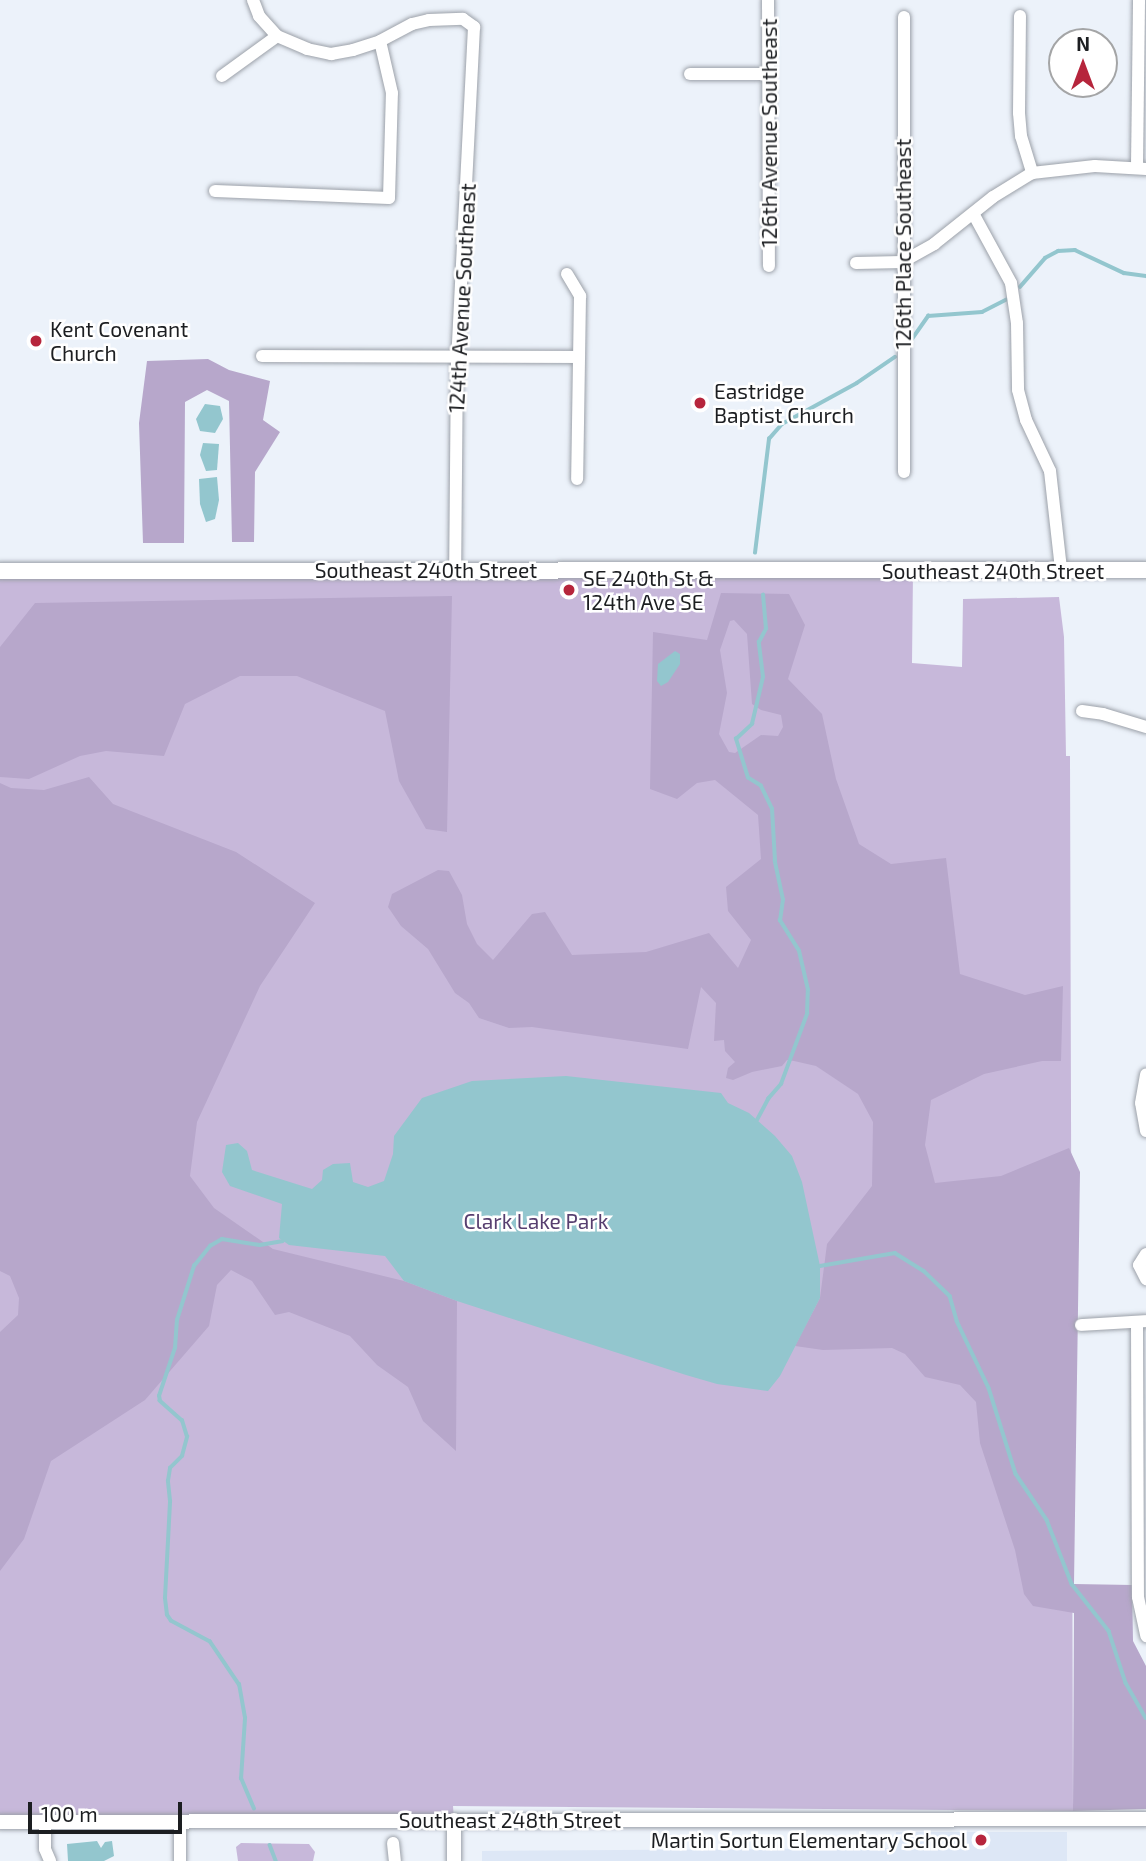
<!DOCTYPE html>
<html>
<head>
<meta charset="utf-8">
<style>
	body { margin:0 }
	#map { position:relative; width:1146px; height:1861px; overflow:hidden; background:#ecf2fa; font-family:"Exo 2",sans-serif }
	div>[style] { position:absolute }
	.built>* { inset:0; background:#dde7f6 }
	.green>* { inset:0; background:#c7b8da }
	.forest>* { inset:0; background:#b7a7cb }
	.water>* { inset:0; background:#93c6ce }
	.stream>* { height:3.5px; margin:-1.75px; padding:0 1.75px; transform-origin:1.75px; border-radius:1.75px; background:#93c6ce }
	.roads { filter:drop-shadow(0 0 2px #9ca1a9) drop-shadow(0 0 2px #9ca1a9) }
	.minor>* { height:12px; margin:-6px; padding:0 6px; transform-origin:6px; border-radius:6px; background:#fff }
	.tertiary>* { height:14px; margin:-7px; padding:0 7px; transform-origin:7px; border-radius:7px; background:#fff }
	.secondary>* { height:16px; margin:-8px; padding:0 8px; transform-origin:8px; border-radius:8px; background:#fff }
	.dots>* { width:19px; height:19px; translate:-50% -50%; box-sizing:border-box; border:4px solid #fff; border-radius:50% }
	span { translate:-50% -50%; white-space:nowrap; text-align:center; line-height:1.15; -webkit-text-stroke:5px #fff; paint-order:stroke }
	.street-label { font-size:21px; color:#1c1e21 }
	.poi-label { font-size:21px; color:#1c1e21 }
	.left { translate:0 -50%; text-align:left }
	.right { translate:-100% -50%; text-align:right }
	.park-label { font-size:21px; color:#573f70 }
	.north { position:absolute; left:1048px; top:28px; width:70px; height:70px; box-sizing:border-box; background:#fff; border:2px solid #a4a5a6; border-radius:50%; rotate:0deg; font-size:19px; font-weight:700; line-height:28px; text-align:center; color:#1c1e21 }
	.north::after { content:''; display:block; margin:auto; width:24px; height:32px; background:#b6253c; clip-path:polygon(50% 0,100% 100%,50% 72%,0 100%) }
	.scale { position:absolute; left:28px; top:1802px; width:154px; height:32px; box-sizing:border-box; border:4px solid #1c1e21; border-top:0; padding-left:9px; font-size:21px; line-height:24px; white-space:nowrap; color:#1c1e21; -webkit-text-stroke:5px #fff; paint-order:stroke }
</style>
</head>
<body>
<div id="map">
	<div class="built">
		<i style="clip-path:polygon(896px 1832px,1067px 1832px,1067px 1861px,482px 1861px,482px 1851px,895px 1848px)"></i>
	</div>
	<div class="green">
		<i style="clip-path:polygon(0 571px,913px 572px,912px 663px,962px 667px,963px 599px,1059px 597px,1064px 637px,1066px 756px,1070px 756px,1073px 1811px,453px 1806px,454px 1820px,0 1822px)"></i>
		<i style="clip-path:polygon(241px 1843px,309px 1844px,315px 1852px,313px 1861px,238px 1861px,236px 1847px)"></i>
	</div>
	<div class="forest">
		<i style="clip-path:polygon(208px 359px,229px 370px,270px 381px,263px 420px,280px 432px,255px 472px,254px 542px,232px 542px,229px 401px,207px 390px,185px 402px,184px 543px,143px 543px,139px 423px,147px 361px)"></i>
		<i style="clip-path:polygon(evenodd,721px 593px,789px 594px,805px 625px,788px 679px,822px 714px,836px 779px,859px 844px,891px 864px,946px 858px,960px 974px,1025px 995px,1063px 986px,1061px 1061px,1042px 1061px,984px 1074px,931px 1100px,925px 1145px,935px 1183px,1001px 1176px,1069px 1148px,1080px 1172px,1074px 1584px,1132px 1585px,1133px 1641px,1146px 1666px,1146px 1809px,1073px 1811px,1074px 1613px,1033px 1606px,1024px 1594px,1015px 1550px,980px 1443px,976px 1402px,960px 1385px,925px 1377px,905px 1354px,892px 1348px,823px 1350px,795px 1346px,820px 1298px,827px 1244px,872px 1186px,873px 1122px,858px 1094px,816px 1066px,794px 1061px,787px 1060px,782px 1066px,752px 1072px,733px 1080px,726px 1078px,728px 1068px,735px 1062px,725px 1051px,724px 1040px,714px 1041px,716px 1003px,701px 987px,688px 1049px,532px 1027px,509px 1028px,479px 1018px,469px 1003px,455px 993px,428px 949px,401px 926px,388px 907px,392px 894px,438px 870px,449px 871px,462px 895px,467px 924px,477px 944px,493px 960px,532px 914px,545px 912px,572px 955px,646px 952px,709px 933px,738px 968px,751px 940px,728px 911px,726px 887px,761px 859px,758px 815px,715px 780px,697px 783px,677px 799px,650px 789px,653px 632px,707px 640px,721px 593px,734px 620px,747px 634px,752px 704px,761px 710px,781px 715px,783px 727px,778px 736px,761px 735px,735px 753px,729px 752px,719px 734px,727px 693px,720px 650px,730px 621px,734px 620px)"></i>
		<i style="clip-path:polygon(452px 596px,447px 832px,426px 829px,399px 781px,385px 711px,297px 676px,240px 676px,185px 704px,164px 756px,106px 751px,80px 756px,29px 779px,0 777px,0 647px,35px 603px)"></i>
		<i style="clip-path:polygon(89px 777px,113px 804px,236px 852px,315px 903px,260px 986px,197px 1122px,190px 1176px,214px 1208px,273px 1249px,404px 1281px,457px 1301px,456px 1451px,423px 1421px,408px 1387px,377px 1365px,350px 1336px,289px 1312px,275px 1315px,252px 1281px,231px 1270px,217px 1285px,209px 1326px,145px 1400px,51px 1461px,24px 1539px,0 1571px,0 1332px,18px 1315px,19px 1298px,10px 1276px,0 1271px,0 783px,11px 788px,44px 790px)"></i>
	</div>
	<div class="water">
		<i style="clip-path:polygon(205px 404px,220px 406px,223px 419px,215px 433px,200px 431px,196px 419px)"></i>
		<i style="clip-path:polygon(203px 443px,219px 444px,217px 470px,206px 471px,200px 455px)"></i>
		<i style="clip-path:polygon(217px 477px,219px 500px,215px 519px,206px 522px,200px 504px,199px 479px)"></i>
		<i style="clip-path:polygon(675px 651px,680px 654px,680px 664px,668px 682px,661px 686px,657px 681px,658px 664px)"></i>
		<i style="clip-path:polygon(566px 1076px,721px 1093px,728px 1103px,749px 1113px,775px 1136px,792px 1156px,802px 1182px,820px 1266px,820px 1298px,780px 1376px,768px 1391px,717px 1384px,686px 1375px,457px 1301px,404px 1281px,385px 1256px,289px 1245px,279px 1238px,282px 1204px,230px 1186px,222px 1172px,226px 1145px,238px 1143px,247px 1151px,252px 1170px,312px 1189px,322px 1180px,323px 1170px,333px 1164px,350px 1163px,353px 1182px,368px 1187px,384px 1181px,393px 1154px,394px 1136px,422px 1098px,472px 1081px)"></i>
		<i style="clip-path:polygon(97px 1841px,101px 1848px,105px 1842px,112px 1841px,114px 1856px,104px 1861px,68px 1861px,67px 1844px)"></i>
	</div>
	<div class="stream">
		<i style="left:1020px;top:287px;width:38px;rotate:-49deg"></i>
		<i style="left:1045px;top:258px;width:15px;rotate:-28deg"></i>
		<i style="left:1058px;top:251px;width:17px;rotate:-3deg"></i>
		<i style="left:1075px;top:250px;width:54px;rotate:25.1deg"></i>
		<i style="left:1124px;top:273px;width:22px;rotate:8deg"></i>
		<i style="left:910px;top:342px;width:32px;rotate:-55deg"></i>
		<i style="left:928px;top:316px;width:54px;rotate:-4.2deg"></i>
		<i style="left:982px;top:312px;width:27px;rotate:-27deg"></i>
		<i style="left:755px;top:553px;width:115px;rotate:-83deg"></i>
		<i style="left:769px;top:439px;width:20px;rotate:-49deg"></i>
		<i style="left:782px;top:424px;width:85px;rotate:-28.7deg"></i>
		<i style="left:857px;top:383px;width:46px;rotate:-34.4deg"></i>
		<i style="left:757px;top:1120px;width:24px;rotate:-62deg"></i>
		<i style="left:768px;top:1099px;width:20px;rotate:-49deg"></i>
		<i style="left:781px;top:1084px;width:75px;rotate:-69.6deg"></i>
		<i style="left:807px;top:1014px;width:24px;rotate:-88deg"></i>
		<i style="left:808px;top:990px;width:40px;rotate:-103deg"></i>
		<i style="left:799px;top:951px;width:36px;rotate:-122deg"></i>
		<i style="left:780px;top:921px;width:21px;rotate:-82deg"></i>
		<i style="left:783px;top:900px;width:40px;rotate:-102deg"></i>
		<i style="left:775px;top:861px;width:52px;rotate:-93.3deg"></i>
		<i style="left:772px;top:809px;width:25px;rotate:-116deg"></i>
		<i style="left:761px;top:786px;width:15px;rotate:-148deg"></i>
		<i style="left:748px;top:778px;width:41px;rotate:-107.1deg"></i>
		<i style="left:736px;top:739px;width:22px;rotate:-43deg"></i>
		<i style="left:752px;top:724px;width:48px;rotate:-76.8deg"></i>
		<i style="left:763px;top:677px;width:35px;rotate:-97deg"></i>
		<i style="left:759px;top:642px;width:15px;rotate:-62deg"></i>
		<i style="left:766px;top:629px;width:34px;rotate:-95deg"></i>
		<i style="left:820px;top:1266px;width:76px;rotate:-9.8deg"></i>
		<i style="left:895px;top:1253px;width:34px;rotate:32deg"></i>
		<i style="left:924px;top:1271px;width:36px;rotate:44deg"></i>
		<i style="left:950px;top:1296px;width:26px;rotate:74deg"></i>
		<i style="left:957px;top:1321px;width:74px;rotate:64.5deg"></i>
		<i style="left:989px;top:1388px;width:90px;rotate:72.6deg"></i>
		<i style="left:1016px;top:1474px;width:55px;rotate:56deg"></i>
		<i style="left:1047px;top:1520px;width:69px;rotate:68.7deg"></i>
		<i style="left:1072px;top:1584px;width:60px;rotate:51.8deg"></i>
		<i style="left:1109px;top:1631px;width:55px;rotate:71.9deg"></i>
		<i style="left:1126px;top:1683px;width:40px;rotate:60.3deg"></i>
		<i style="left:254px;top:1809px;width:33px;rotate:-113deg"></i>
		<i style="left:241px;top:1779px;width:61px;rotate:-86.2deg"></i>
		<i style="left:245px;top:1718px;width:34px;rotate:-100deg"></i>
		<i style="left:239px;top:1685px;width:52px;rotate:-124deg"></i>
		<i style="left:210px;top:1642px;width:44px;rotate:-151.7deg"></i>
		<i style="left:171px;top:1621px;width:7px;rotate:-124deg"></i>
		<i style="left:167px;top:1615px;width:17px;rotate:-97deg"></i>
		<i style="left:165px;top:1598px;width:97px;rotate:-87deg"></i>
		<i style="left:170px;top:1501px;width:20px;rotate:-96deg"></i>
		<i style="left:168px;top:1481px;width:13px;rotate:-81deg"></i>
		<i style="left:170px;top:1468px;width:17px;rotate:-45deg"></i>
		<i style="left:182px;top:1456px;width:20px;rotate:-75deg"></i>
		<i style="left:187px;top:1437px;width:17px;rotate:-107deg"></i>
		<i style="left:182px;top:1421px;width:30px;rotate:-138deg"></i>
		<i style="left:160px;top:1401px;width:5px;rotate:-101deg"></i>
		<i style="left:159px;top:1396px;width:51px;rotate:-71.6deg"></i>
		<i style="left:175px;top:1348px;width:28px;rotate:-86deg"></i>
		<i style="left:177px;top:1320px;width:57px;rotate:-72.5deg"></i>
		<i style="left:194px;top:1266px;width:26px;rotate:-51deg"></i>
		<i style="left:210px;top:1246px;width:14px;rotate:-30deg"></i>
		<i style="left:222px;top:1239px;width:38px;rotate:9deg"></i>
		<i style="left:260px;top:1245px;width:23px;rotate:-10deg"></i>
		<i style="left:270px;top:1845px;width:17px;rotate:69deg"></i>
	</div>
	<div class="roads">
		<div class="minor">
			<i style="left:253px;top:0;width:17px;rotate:69deg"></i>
			<i style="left:259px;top:16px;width:27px;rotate:48deg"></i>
			<i style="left:277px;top:36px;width:33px;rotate:23deg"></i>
			<i style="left:307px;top:49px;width:25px;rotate:12deg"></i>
			<i style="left:331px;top:54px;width:22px;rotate:-10deg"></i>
			<i style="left:353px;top:50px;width:28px;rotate:-18deg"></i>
			<i style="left:380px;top:41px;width:36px;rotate:-28deg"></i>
			<i style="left:412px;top:24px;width:17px;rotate:-13deg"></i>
			<i style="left:429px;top:20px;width:34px;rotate:-2deg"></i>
			<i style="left:463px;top:19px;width:14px;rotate:36deg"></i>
			<i style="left:474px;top:27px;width:330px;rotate:92.9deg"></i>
			<i style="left:457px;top:357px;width:213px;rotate:90.5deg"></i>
			<i style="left:768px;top:0;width:266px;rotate:89.8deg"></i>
			<i style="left:1020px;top:16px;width:97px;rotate:90.6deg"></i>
			<i style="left:1019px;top:113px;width:23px;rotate:85deg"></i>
			<i style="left:1021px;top:136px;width:39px;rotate:73deg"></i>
			<i style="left:690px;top:74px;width:79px"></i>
			<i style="left:222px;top:76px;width:68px;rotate:-36deg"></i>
			<i style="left:1137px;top:166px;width:166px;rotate:-89.3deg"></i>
			<i style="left:215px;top:191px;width:174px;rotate:2.3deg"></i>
			<i style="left:389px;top:198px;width:105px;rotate:-88.4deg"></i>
			<i style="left:392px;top:93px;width:53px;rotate:-103deg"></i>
			<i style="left:974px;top:215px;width:77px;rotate:61.4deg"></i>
			<i style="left:1011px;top:283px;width:40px;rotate:81.5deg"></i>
			<i style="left:1017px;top:323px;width:67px;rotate:89.1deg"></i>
			<i style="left:1018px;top:390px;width:31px;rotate:75deg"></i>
			<i style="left:1026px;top:420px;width:56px;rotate:64.8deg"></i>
			<i style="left:1050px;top:471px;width:99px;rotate:83.6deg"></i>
			<i style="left:856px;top:263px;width:46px;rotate:-1.2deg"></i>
			<i style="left:902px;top:262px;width:37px;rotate:-29deg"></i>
			<i style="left:934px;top:244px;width:75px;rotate:-38.5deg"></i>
			<i style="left:993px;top:197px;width:46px;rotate:-31.6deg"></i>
			<i style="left:1032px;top:173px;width:63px;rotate:-6.3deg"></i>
			<i style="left:1095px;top:166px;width:51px;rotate:3.4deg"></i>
			<i style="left:567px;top:274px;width:26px;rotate:59deg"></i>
			<i style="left:580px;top:296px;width:183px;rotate:90.9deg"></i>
			<i style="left:262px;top:356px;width:316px;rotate:0.2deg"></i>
			<i style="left:904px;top:472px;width:455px;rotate:-90deg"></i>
			<i style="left:1082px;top:711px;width:21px;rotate:8deg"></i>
			<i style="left:1103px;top:714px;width:45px;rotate:16.8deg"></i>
			<i style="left:1146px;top:1131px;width:28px;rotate:-100deg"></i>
			<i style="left:1141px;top:1103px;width:29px;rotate:-80deg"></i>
			<i style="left:1146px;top:1254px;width:13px;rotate:122deg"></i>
			<i style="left:1139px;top:1265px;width:16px;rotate:63deg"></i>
			<i style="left:1137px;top:1324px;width:273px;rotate:89.8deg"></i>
			<i style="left:1138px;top:1597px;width:40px;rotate:78deg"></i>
			<i style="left:1081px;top:1325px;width:65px;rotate:-3.5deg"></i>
			<i style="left:180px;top:1821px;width:40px;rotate:90deg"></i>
			<i style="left:45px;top:1822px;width:27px;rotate:90deg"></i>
			<i style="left:45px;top:1849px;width:13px;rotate:67deg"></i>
			<i style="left:393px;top:1843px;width:18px;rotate:84deg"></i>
		</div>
		<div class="tertiary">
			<i style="left:454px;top:1820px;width:41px;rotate:90deg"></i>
			<i style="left:0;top:1822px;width:1146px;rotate:-0.15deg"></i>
		</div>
		<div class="secondary">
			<i style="left:0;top:571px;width:1146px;rotate:-0.05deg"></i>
		</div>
	</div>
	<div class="dots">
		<i style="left:36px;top:341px;background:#b6253c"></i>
		<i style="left:700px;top:403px;background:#b6253c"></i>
		<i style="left:569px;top:590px;background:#b6253c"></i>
		<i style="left:981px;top:1840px;background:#b6253c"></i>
	</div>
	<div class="street-label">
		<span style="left:769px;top:133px;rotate:-90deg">126th Avenue Southeast</span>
		<span style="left:903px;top:244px;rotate:-90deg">126th Place Southeast</span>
		<span style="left:462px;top:298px;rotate:-87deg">124th Avenue Southeast</span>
		<span style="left:426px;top:570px">Southeast 240th Street</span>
		<span style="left:993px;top:571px">Southeast 240th Street</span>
		<span style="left:510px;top:1820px">Southeast 248th Street</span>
	</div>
	<div class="poi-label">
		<span class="left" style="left:50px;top:341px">Kent Covenant<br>Church</span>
		<span class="left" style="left:714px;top:403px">Eastridge<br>Baptist Church</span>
		<span class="left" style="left:583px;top:590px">SE 240th St &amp;<br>124th Ave SE</span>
		<span class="right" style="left:967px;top:1840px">Martin Sortun Elementary School</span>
	</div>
	<div class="park-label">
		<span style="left:536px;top:1221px">Clark Lake Park</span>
	</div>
	<div class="north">N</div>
	<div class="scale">100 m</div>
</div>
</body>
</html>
